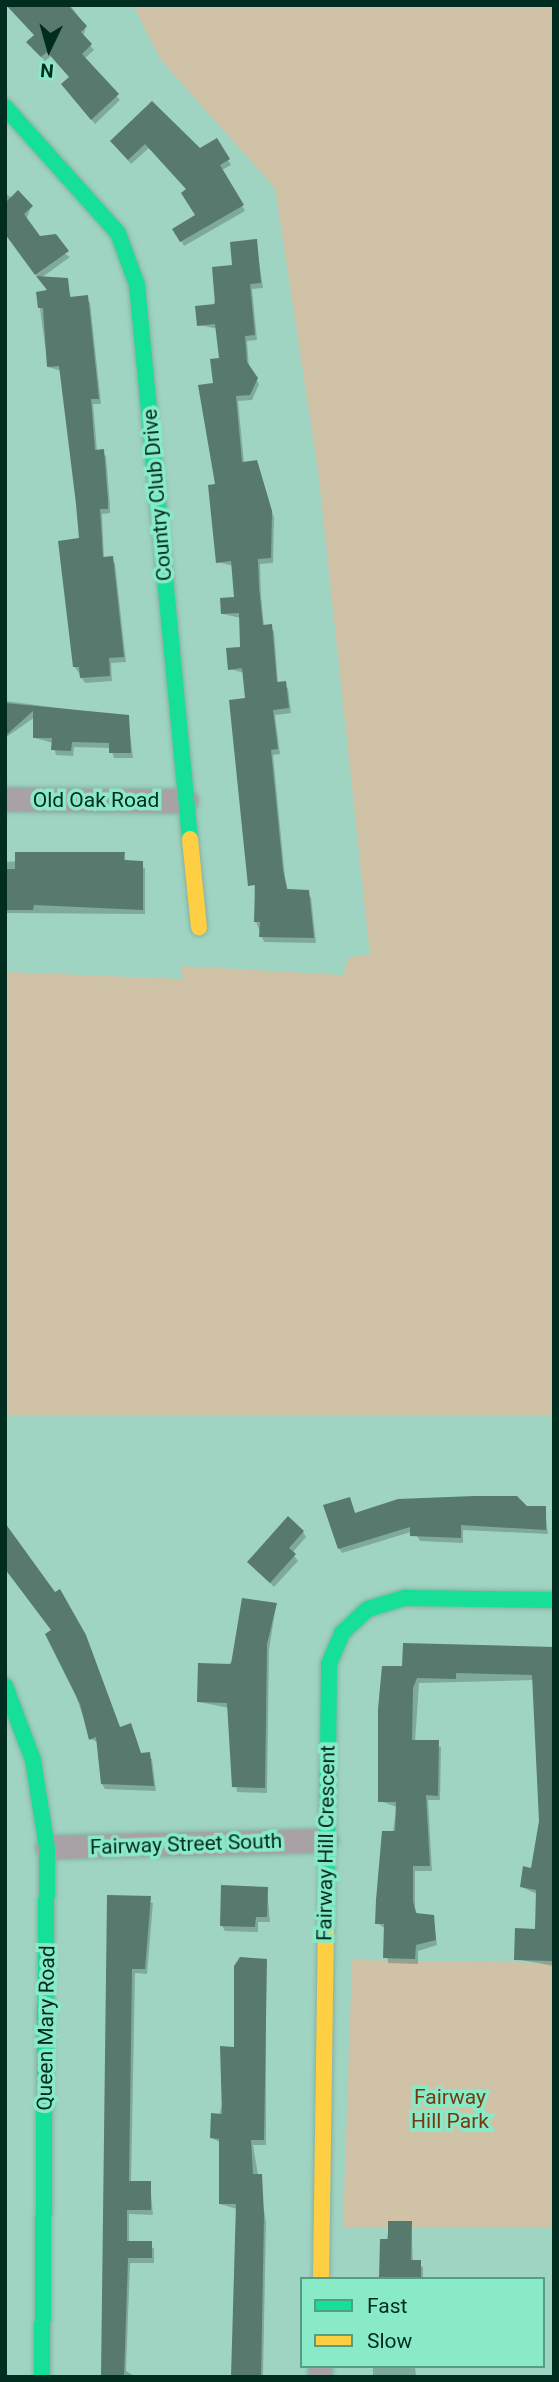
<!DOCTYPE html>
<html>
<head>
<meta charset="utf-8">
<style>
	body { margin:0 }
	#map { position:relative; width:559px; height:2382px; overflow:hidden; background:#9fd4c2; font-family:Roboto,sans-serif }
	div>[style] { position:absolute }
	.green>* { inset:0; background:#d0c2a6 }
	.shadow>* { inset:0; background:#0003 }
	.building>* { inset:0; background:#58796e }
	.roads { filter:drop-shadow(0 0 2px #87b1a3) drop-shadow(0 0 2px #87b1a3) }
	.street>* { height:23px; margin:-11.5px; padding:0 11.5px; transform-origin:11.5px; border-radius:11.5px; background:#a8a2a6 }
	.fast>* { height:16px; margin:-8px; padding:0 8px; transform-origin:8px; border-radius:8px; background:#16e098 }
	.slow>* { height:16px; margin:-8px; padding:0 8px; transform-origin:8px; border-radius:8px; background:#ffcf43 }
	span { translate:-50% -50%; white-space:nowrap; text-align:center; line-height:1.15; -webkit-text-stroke:7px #89eac8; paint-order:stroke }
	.street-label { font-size:21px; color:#012d21 }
	.park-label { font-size:21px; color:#783911 }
	.frame { position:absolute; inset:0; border:7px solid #012d21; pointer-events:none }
	.legend { position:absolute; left:300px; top:2277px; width:245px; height:91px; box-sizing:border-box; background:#89eac8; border:2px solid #539e85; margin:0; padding:9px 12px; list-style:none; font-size:21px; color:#012d21 }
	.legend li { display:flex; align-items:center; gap:14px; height:35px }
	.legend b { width:35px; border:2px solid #539e85 }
	.north { position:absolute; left:14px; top:14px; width:70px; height:70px; -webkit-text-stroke:5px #89eac8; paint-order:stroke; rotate:185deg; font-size:19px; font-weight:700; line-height:28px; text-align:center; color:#012d21 }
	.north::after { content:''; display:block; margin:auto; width:24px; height:32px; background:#012d21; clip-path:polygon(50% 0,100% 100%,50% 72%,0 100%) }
</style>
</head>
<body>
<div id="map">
	<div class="green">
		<i style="clip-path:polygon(133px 5px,554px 5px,554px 1416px,5px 1415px,5px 972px,183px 979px,181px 966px,343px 975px,349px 957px,370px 955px,318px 470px,275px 188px,161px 60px)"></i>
		<i style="clip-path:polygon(352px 1960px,554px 1963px,554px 2228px,343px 2228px)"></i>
	</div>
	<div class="shadow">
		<i style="clip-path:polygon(20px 5px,70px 5px,86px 27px,83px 37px,94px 50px,84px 59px,120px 100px,95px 124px,67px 89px,71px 78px,51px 56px,45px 61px,32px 48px,35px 36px)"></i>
		<i style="clip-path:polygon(152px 103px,199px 150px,216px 140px,231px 165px,222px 170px,245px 211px,184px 246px,174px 229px,197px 216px,188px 191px,149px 148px,131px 164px,115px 146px)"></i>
		<i style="clip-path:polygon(5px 194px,31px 207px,26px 220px,40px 238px,70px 257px,41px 278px,67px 280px,71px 298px,90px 302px,101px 404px,93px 404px,97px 451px,106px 456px,110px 506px,110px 513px,102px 514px,104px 558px,115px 563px,126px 662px,111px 663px,112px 681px,85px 683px,75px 667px,81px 540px,62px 371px,48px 367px,38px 294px,49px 292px,5px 233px)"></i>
		<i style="clip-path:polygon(256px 241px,263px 288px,252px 289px,257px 340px,247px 341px,249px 368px,259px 384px,252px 400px,238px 401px,244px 463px,259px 468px,274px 518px,273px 563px,260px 564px,261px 595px,264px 626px,274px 631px,278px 684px,288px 688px,291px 713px,275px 715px,280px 754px,273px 755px,285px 877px,288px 891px,311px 897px,316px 943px,264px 942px,256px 922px,247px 700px,244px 673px,230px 669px,242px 649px,241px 618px,223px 614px,236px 598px,233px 566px,218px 562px,215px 385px,221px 359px,218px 329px,199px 325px)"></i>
		<i style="clip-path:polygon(5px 701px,128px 717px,133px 758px,114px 758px,111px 748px,74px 747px,73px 756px,56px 755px,53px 743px,35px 738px,35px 717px,5px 738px)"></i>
		<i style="clip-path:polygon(124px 854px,126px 862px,145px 868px,145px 914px,5px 913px,5px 862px)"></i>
		<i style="clip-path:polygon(526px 1507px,545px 1508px,548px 1534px,463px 1530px,463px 1543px,420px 1541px,414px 1531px,342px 1553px,339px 1548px,355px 1514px)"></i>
		<i style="clip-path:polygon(5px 1527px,120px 1728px,131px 1725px,141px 1755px,152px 1759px,156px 1791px,105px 1789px,102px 1784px,99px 1743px,91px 1739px,53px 1631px)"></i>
		<i style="clip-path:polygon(303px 1532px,306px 1537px,292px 1553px,298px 1561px,274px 1587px,249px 1562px)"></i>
		<i style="clip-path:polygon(276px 1605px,269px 1650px,267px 1793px,237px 1792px,229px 1708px,199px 1702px)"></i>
		<i style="clip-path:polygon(553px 1649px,554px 1966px,516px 1959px,537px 1930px,537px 1894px,522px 1887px,532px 1870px,541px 1821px,534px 1680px,419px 1683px,415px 1742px,441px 1747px,440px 1800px,428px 1800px,432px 1871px,415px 1871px,415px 1908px,417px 1914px,433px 1916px,437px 1945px,418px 1951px,418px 1964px,388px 1963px,386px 1929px,377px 1923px,397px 1807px,380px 1801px,404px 1668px)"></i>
		<i style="clip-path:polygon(267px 1888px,270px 1922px,258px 1922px,258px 1932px,225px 1931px,222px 1926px)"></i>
		<i style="clip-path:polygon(109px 1897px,153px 1903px,147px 1974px,135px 1973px,131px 2183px,150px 2183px,153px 2215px,129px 2214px,129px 2242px,154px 2248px,154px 2263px,130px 2263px,126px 2371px,136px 2377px,102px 2377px)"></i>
		<i style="clip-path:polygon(266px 1960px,266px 2145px,253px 2145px,266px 2222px,263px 2377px,234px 2377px,237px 2209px,220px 2204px,221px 2143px,212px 2138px)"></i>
		<i style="clip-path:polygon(390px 2223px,411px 2223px,413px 2262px,423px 2267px,423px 2279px,379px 2279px)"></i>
		<i style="clip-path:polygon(373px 2366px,415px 2366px,416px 2377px,373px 2377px)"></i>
	</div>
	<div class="building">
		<i style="clip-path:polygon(6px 5px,68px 5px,87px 26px,81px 32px,92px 44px,82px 54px,119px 94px,91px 120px,61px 84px,69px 77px,47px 52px,41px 57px,26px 42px,34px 35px)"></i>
		<i style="clip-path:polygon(152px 101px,200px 148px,217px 138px,230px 159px,220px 165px,244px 205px,180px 242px,172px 229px,195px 215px,181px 193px,186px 189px,145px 144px,128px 160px,110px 141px)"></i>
		<i style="clip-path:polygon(18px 190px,33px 206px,24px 214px,40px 236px,56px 234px,69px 251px,35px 275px,5px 234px,5px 203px)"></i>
		<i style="clip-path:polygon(257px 239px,261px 283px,250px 284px,255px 335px,245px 336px,247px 362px,258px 378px,250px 395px,236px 396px,242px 462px,257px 460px,272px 511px,271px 558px,258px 559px,259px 588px,263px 625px,272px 624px,277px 682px,286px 681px,289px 708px,273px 710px,278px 749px,271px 750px,283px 870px,287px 889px,309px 890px,314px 938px,259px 937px,260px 922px,254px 922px,255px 885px,248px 886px,229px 700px,245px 698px,242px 668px,228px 670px,226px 648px,240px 647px,239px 613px,221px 614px,220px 598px,234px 597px,231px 561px,216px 563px,208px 485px,215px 484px,198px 385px,213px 383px,210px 359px,219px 358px,215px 324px,197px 326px,195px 306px,215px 304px,212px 267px,232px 265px,230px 242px)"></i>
		<i style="clip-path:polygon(36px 276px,68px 278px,70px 297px,88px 295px,99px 399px,91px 399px,95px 450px,104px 449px,108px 500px,108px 509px,100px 509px,103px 557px,113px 556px,124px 657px,109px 658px,110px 676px,80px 678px,79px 667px,73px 667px,58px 541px,79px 538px,76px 504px,59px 366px,47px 367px,43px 308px,38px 308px,36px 292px,47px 290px)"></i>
		<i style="clip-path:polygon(5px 703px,129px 715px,131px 753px,109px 753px,109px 743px,72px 742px,71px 751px,51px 750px,52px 738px,33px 738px,33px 711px,5px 736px)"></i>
		<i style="clip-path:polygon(15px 852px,125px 852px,124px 860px,143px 861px,143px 910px,34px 905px,33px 910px,7px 910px,5px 869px,15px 869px)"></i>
		<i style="clip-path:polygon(474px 1496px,517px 1496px,527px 1506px,546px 1506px,546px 1530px,461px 1525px,461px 1538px,410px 1536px,410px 1527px,338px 1549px,323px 1505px,350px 1497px,355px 1513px,398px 1499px)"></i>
		<i style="clip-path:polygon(288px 1516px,304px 1531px,289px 1548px,296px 1554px,270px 1583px,247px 1562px)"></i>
		<i style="clip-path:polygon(5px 1523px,55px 1592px,60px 1589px,86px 1635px,120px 1727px,131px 1723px,141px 1753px,150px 1752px,154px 1786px,101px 1784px,96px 1737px,89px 1740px,80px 1704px,45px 1634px,51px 1630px,5px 1569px)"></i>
		<i style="clip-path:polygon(242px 1598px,277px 1603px,267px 1644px,265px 1788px,232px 1787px,227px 1703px,197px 1702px,198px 1663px,231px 1664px)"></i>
		<i style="clip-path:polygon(403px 1643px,554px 1647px,553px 1961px,514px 1960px,515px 1928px,535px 1929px,536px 1890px,520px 1887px,523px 1866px,531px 1868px,539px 1821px,532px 1675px,456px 1673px,456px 1679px,417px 1678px,413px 1688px,412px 1740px,439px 1740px,438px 1796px,426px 1795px,430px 1866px,413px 1866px,413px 1901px,416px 1913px,434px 1915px,436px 1940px,416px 1945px,415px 1959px,383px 1958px,384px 1924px,375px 1924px,376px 1900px,382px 1831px,395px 1831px,396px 1802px,378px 1802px,378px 1709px,382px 1666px,402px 1666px)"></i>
		<i style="clip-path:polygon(221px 1885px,268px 1887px,267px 1917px,256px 1917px,255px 1927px,220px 1926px)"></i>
		<i style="clip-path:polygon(107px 1895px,151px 1896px,145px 1969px,132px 1969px,129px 2181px,151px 2181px,151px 2210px,127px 2210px,127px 2241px,152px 2241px,152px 2258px,128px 2258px,124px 2377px,101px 2377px)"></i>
		<i style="clip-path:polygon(240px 1957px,267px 1959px,264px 2140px,251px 2140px,253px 2174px,262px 2174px,264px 2215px,261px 2377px,231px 2377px,236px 2204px,219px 2204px,219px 2139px,210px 2138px,211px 2113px,222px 2114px,220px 2046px,234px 2047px,234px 1966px)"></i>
		<i style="clip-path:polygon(388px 2221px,412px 2221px,411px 2260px,421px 2260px,421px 2279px,379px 2279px,380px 2239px,388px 2239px)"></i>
	</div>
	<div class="roads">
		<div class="street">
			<i style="left:5px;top:799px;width:181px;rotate:0.6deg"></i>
			<i style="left:47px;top:1847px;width:279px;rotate:-1.4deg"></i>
			<i style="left:320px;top:2377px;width:11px;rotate:-90deg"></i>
		</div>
		<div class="fast">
			<i style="left:5px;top:107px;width:169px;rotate:48.1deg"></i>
			<i style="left:118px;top:233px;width:55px;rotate:69.9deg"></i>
			<i style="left:137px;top:285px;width:557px;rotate:84.54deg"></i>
			<i style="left:5px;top:1686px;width:79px;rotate:69.3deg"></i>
			<i style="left:33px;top:1760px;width:88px;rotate:80.9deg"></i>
			<i style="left:47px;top:1847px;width:530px;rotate:90.54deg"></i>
			<i style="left:326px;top:1919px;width:255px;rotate:-89.3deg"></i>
			<i style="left:329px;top:1664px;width:34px;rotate:-67deg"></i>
			<i style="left:342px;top:1633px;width:35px;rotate:-43deg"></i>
			<i style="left:368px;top:1609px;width:39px;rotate:-17deg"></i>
			<i style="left:405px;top:1598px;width:149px;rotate:0.8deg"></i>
		</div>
		<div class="slow">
			<i style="left:190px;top:839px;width:89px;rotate:84.2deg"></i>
			<i style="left:321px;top:2279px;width:360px;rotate:-89.2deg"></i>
		</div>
	</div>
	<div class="street-label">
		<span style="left:157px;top:495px;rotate:-95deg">Country Club Drive</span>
		<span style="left:96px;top:800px">Old Oak Road</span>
		<span style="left:326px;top:1843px;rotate:-89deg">Fairway Hill Crescent</span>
		<span style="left:186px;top:1844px;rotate:-2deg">Fairway Street South</span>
		<span style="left:46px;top:2028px;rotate:-89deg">Queen Mary Road</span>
	</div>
	<div class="park-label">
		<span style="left:450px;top:2109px">Fairway<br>Hill Park</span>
	</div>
	<div class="frame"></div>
	<ul class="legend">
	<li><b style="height:9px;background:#16e098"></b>Fast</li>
	<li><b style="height:9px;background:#ffcf43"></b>Slow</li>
	</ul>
	<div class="north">N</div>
</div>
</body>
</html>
